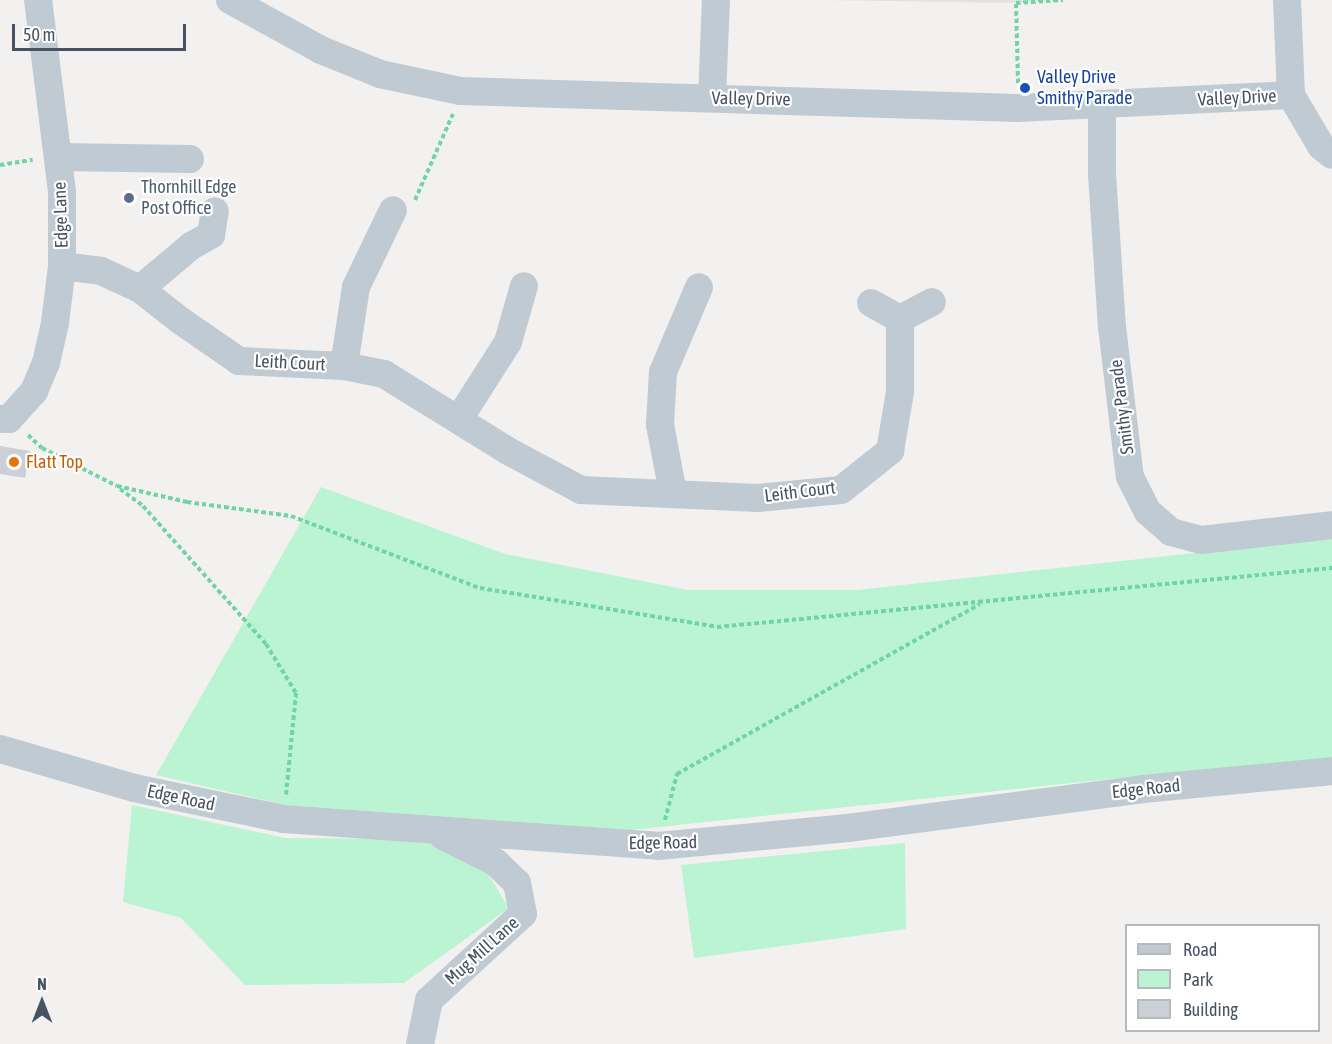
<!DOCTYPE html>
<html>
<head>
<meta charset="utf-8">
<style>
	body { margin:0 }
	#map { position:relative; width:1332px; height:1044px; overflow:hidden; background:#f3f0f0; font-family:"Asap Condensed",sans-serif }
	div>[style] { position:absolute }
	.education>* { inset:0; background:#e4e1e2 }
	.green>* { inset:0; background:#bbf4d2 }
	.building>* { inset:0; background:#cccfd6 }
	.path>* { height:4px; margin-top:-2px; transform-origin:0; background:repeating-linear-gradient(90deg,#70d5a4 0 4.5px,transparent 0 7.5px) }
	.minor>* { height:28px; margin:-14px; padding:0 14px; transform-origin:14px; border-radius:14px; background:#c0cad3 }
	.dots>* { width:16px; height:16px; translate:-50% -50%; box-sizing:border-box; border:3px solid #fff; border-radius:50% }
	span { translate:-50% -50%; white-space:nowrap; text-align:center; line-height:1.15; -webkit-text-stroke:4.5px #fff; paint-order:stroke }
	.transit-label { font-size:18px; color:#164399 }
	.left { translate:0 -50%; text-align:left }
	.street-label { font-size:18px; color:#465360 }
	.service-label { font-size:18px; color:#4e5e75 }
	.food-label { font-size:18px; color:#c56008 }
	.legend { position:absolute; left:1125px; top:924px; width:195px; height:108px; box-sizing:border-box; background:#fff; border:2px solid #b5babf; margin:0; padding:8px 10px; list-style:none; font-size:18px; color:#465360 }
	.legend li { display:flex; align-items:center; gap:12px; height:30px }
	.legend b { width:30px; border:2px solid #b5babf }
	.north { position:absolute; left:12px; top:972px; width:60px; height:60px; -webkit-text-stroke:4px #fff; paint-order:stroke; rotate:0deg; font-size:16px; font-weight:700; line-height:24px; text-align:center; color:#465360 }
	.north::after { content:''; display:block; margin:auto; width:21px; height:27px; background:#465360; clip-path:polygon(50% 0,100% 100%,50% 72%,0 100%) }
	.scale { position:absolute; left:12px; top:24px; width:174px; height:27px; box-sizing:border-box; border:3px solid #465360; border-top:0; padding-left:8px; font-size:18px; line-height:21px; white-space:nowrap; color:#465360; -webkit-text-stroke:4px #fff; paint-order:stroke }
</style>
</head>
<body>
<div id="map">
	<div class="education">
		<i style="clip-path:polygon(822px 0,1056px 0,1016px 3px)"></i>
	</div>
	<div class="green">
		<i style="clip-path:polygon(321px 487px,505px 554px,688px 590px,857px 590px,1332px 538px,1332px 759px,1100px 780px,631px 830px,285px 805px,156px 775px)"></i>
		<i style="clip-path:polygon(132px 805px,285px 838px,424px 839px,488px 874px,509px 908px,404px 983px,245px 985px,181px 918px,123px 902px)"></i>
		<i style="clip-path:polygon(905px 843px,906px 929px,694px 958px,681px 865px)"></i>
	</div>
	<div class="building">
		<i style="clip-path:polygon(0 446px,30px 451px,25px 478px,0 474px)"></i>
	</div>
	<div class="path">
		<i style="left:1018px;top:83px;width:80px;rotate:-91.4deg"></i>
		<i style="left:1016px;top:3px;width:47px;rotate:-3.7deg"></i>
		<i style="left:0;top:165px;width:33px;rotate:-9deg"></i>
		<i style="left:415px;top:200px;width:94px;rotate:-66.2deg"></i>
		<i style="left:28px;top:435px;width:19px;rotate:43deg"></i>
		<i style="left:42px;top:448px;width:84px;rotate:26.9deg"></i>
		<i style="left:117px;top:486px;width:72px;rotate:12.9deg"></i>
		<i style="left:187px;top:502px;width:105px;rotate:7.7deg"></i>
		<i style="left:291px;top:516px;width:202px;rotate:20.9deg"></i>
		<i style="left:480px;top:588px;width:240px;rotate:9.3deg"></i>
		<i style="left:717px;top:627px;width:618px;rotate:-5.48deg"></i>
		<i style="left:120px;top:489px;width:29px;rotate:36deg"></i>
		<i style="left:143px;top:506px;width:185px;rotate:48.3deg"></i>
		<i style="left:266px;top:644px;width:57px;rotate:58.5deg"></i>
		<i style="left:296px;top:693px;width:102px;rotate:95.6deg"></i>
		<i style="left:665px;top:820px;width:48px;rotate:-75.4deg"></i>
		<i style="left:677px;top:774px;width:347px;rotate:-29.3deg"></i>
	</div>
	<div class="minor">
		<i style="left:230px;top:0;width:104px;rotate:28.8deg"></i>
		<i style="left:321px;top:50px;width:64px;rotate:22.1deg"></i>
		<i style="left:380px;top:74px;width:82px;rotate:12deg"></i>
		<i style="left:460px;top:91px;width:557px;rotate:1.75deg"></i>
		<i style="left:1017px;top:108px;width:274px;rotate:-2.7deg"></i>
		<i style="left:1287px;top:0;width:95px;rotate:87.6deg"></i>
		<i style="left:1291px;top:95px;width:59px;rotate:59.5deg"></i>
		<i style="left:1321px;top:146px;width:14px;rotate:39deg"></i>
		<i style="left:712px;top:98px;width:98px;rotate:-87.7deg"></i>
		<i style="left:1102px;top:106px;width:68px;rotate:90deg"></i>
		<i style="left:1102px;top:174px;width:153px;rotate:86.3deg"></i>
		<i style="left:1112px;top:327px;width:151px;rotate:83.2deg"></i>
		<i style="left:1130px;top:477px;width:39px;rotate:63deg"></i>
		<i style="left:1148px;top:512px;width:30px;rotate:41deg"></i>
		<i style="left:1171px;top:532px;width:31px;rotate:15deg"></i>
		<i style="left:1201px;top:540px;width:132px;rotate:-6.5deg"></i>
		<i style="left:58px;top:157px;width:132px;rotate:0.9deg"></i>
		<i style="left:62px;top:266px;width:39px;rotate:7deg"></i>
		<i style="left:101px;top:271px;width:43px;rotate:24.8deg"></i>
		<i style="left:140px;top:289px;width:52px;rotate:38deg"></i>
		<i style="left:181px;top:321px;width:70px;rotate:34.6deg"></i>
		<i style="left:239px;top:361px;width:105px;rotate:2.7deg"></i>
		<i style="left:344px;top:366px;width:41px;rotate:11.3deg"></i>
		<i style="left:384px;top:374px;width:146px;rotate:31.8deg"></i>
		<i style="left:508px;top:451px;width:83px;rotate:28.1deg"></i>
		<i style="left:581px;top:490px;width:177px;rotate:2.6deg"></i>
		<i style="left:758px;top:498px;width:83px;rotate:-5.5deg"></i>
		<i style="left:841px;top:490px;width:63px;rotate:-38.5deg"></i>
		<i style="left:890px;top:451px;width:60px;rotate:-80.4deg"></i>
		<i style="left:900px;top:392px;width:73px;rotate:-90deg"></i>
		<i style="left:900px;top:319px;width:36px;rotate:-28deg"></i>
		<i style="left:140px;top:289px;width:67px;rotate:-40.1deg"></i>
		<i style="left:191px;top:246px;width:23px;rotate:-29deg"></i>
		<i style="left:211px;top:235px;width:24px;rotate:-81deg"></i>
		<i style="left:871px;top:303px;width:33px;rotate:29deg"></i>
		<i style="left:344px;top:366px;width:80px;rotate:-81.4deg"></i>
		<i style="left:356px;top:287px;width:85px;rotate:-64.3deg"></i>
		<i style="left:0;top:419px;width:9px"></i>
		<i style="left:9px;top:419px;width:38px;rotate:-48deg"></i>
		<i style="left:34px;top:391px;width:30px;rotate:-67deg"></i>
		<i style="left:46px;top:363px;width:41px;rotate:-77.3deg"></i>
		<i style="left:55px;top:323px;width:57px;rotate:-83deg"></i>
		<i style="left:62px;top:266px;width:74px;rotate:-90deg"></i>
		<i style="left:62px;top:192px;width:193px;rotate:-97.1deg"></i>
		<i style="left:459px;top:419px;width:91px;rotate:-57.5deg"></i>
		<i style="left:508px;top:342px;width:58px;rotate:-74.1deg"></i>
		<i style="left:673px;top:493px;width:69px;rotate:-100.8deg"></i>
		<i style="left:660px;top:425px;width:53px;rotate:-86.8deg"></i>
		<i style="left:663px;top:372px;width:92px;rotate:-67deg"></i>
		<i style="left:0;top:749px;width:140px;rotate:16.2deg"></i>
		<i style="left:134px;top:788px;width:153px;rotate:11.7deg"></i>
		<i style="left:284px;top:819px;width:375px;rotate:4.1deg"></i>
		<i style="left:658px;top:846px;width:191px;rotate:-5.4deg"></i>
		<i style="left:848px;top:828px;width:298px;rotate:-7.5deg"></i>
		<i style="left:1143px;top:789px;width:190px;rotate:-5.4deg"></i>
		<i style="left:420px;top:1044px;width:45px;rotate:-78.4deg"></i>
		<i style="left:429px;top:1000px;width:127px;rotate:-42.5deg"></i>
		<i style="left:523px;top:914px;width:32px;rotate:-101deg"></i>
		<i style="left:517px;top:883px;width:30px;rotate:-136deg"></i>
		<i style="left:495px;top:862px;width:58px;rotate:-153.4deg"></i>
	</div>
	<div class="dots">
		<i style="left:1025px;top:88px;background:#1a4fb4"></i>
		<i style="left:129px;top:198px;background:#5c6f8a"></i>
		<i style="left:14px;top:462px;background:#e8710a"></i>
	</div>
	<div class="transit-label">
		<span class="left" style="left:1037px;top:88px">Valley Drive<br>Smithy Parade</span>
	</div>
	<div class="street-label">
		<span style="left:1237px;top:98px;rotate:-3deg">Valley Drive</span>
		<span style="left:751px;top:99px;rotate:1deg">Valley Drive</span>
		<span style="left:61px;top:215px;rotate:-92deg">Edge Lane</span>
		<span style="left:290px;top:363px;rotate:3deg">Leith Court</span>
		<span style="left:1122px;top:407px;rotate:-97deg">Smithy Parade</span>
		<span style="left:800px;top:492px;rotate:-7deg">Leith Court</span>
		<span style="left:1146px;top:789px;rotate:-6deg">Edge Road</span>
		<span style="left:181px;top:798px;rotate:12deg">Edge Road</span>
		<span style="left:663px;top:843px;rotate:-1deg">Edge Road</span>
		<span style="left:482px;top:951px;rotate:-42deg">Mug Mill Lane</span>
	</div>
	<div class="service-label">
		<span class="left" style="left:141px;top:198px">Thornhill Edge<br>Post Office</span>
	</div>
	<div class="food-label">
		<span class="left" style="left:26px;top:462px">Flatt Top</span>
	</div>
	<ul class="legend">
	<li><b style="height:8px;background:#c0cad3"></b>Road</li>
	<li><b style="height:16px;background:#bbf4d2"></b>Park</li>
	<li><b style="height:16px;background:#cccfd6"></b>Building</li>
	</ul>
	<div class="north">N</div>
	<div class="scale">50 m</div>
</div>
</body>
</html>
